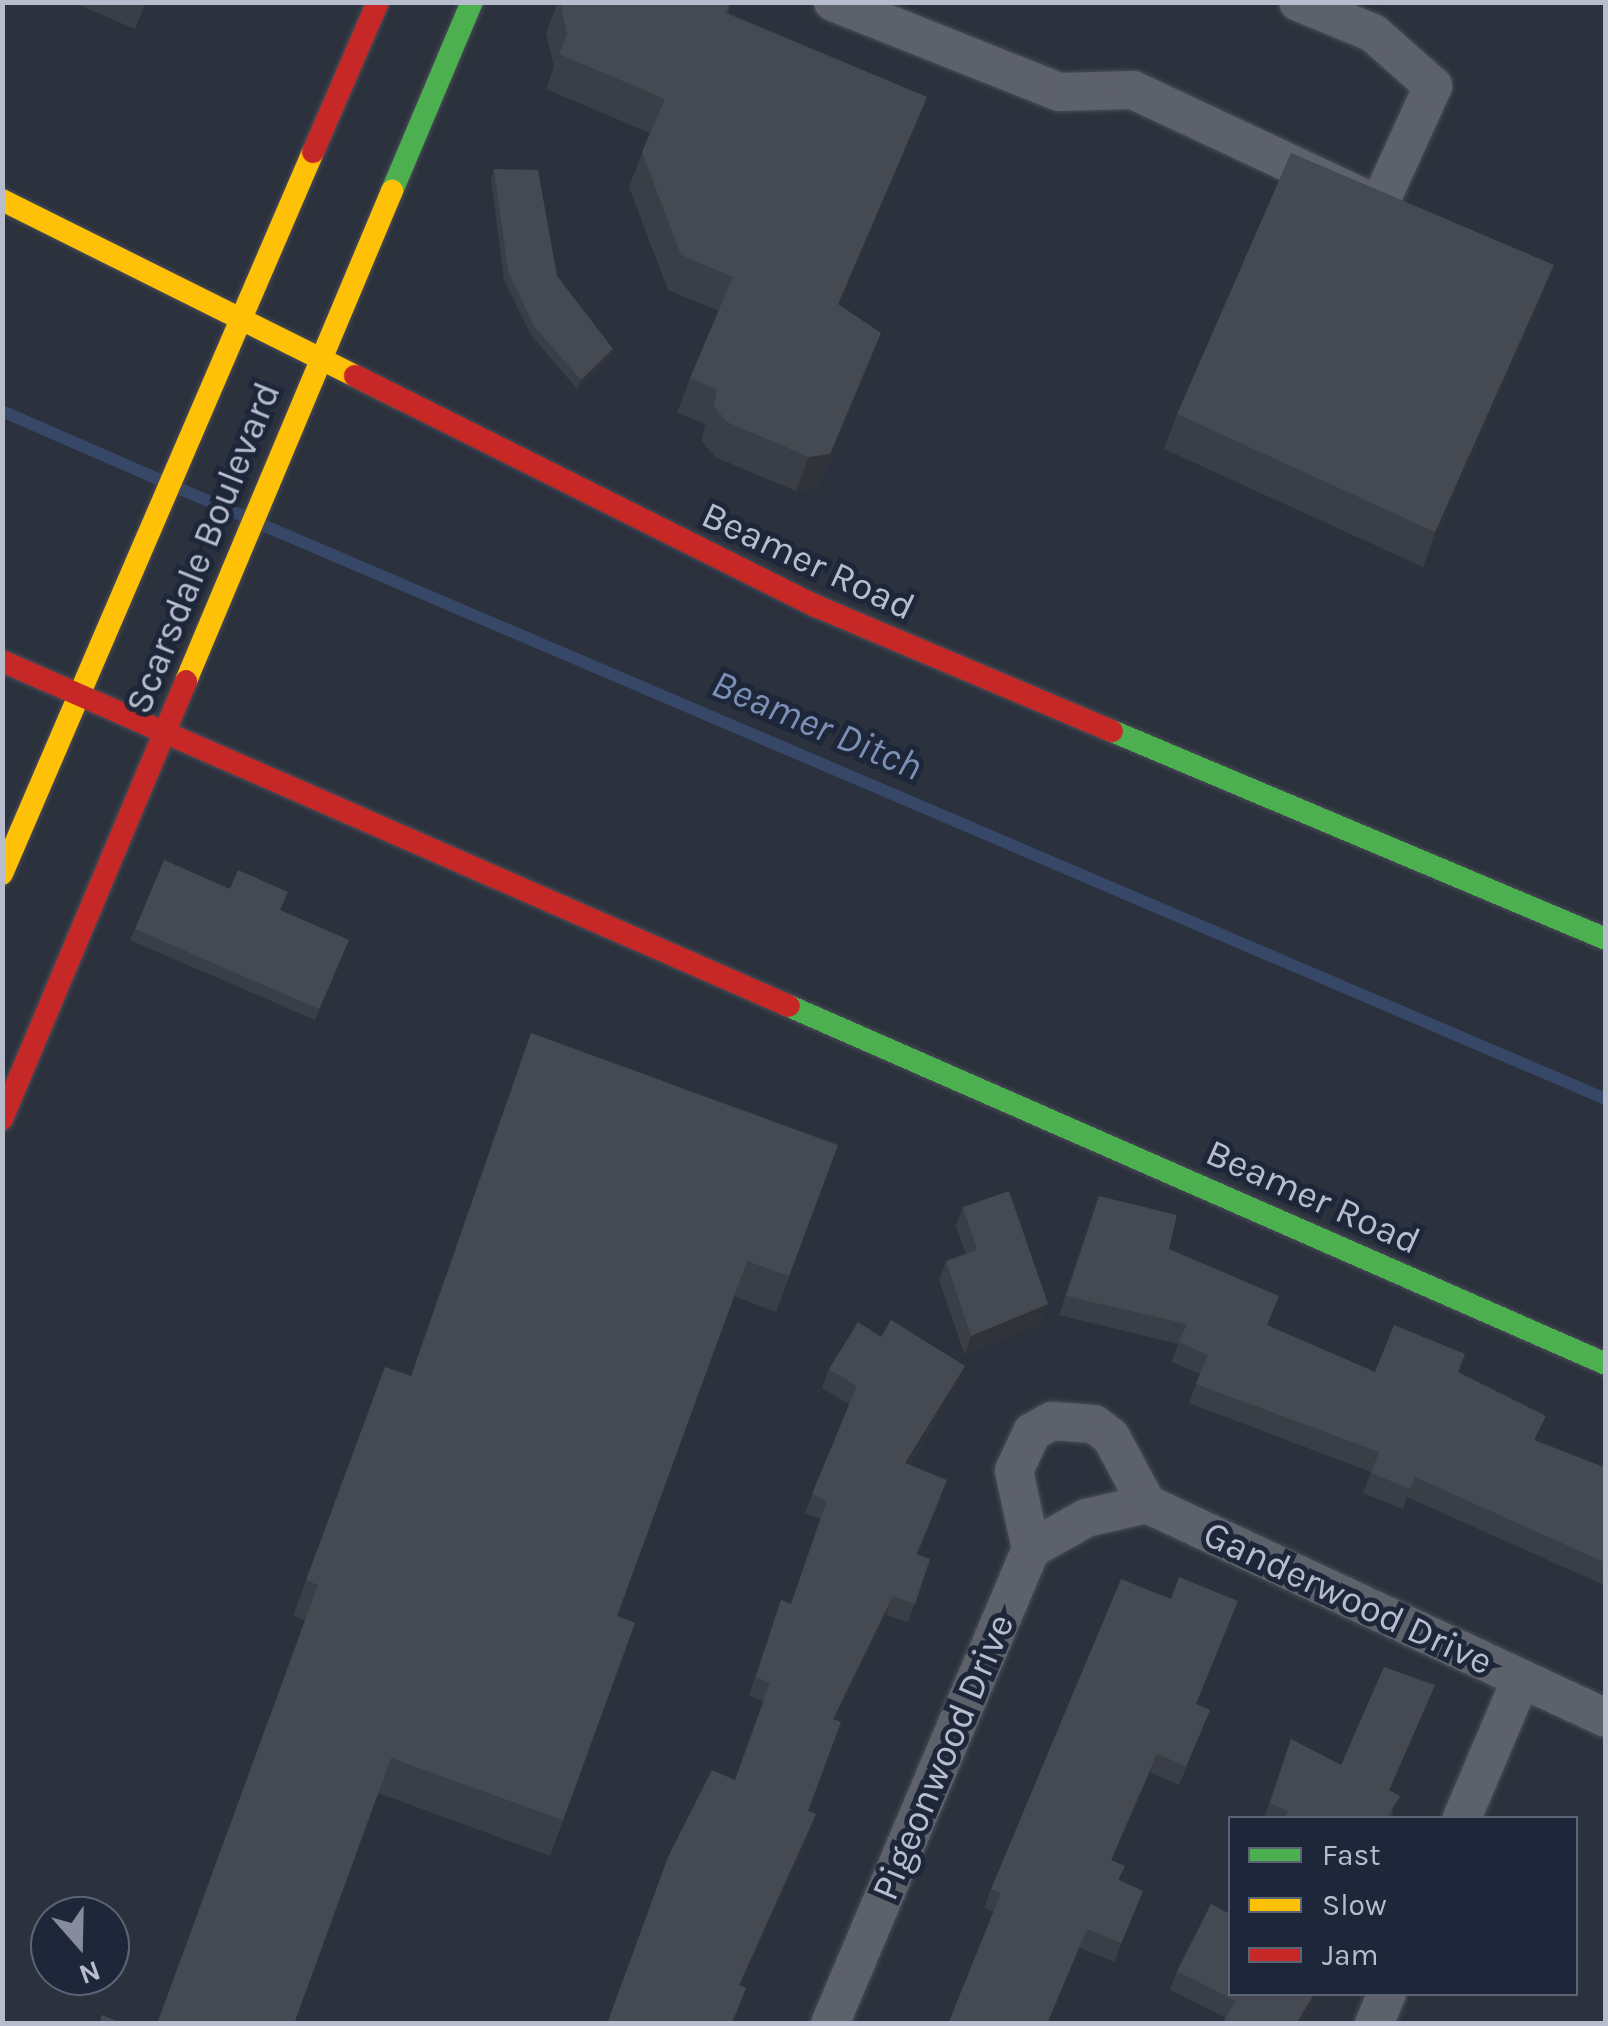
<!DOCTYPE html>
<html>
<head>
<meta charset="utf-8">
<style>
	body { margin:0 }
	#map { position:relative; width:1608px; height:2026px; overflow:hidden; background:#2c323d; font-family:Karla,sans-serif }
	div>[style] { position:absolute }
	.stream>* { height:12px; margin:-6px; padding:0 6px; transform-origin:6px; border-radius:6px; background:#364768 }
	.roads { filter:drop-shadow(0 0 2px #494d56) drop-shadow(0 0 2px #494d56) }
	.street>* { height:38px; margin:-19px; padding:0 19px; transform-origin:19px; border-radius:19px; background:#5d616a }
	.fast>* { height:22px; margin:-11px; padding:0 11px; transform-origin:11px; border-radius:11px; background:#4caf50 }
	.slow>* { height:22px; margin:-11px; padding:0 11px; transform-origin:11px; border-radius:11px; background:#ffc107 }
	.jam>* { height:22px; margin:-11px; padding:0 11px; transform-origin:11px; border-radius:11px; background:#c62828 }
	.wall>* { inset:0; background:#3a3f47 }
	.shaded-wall>* { inset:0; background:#303339 }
	.building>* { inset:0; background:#444952 }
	span { translate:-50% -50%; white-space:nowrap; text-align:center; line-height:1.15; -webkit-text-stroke:10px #1e2739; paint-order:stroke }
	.street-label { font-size:38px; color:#b7bdcd }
	.water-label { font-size:40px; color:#7c90b6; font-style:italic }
	.frame { position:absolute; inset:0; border:5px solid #b7bdcd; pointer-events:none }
	.legend { position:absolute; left:1228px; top:1816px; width:350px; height:180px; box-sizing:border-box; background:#1e2739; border:2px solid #5b6374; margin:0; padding:12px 18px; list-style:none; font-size:30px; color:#b7bdcd }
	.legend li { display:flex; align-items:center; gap:20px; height:50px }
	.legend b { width:50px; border:2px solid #5b6374 }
	.north { position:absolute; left:30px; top:1896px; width:100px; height:100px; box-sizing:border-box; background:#1e2739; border:2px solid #5b6374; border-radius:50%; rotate:160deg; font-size:28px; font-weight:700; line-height:40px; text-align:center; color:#b7bdcd }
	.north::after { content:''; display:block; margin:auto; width:35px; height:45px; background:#868c9b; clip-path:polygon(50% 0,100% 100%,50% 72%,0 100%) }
</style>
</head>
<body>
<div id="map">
	<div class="stream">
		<i style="left:2px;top:411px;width:172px;rotate:23.6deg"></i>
		<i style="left:178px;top:488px;width:71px;rotate:23.3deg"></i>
		<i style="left:265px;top:526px;width:1458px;rotate:23.14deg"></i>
	</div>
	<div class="roads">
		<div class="street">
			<i style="left:833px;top:2px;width:243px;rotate:21.7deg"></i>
			<i style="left:1059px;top:92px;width:74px;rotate:-1.5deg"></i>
			<i style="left:1133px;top:90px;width:272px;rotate:25.1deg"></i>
			<i style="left:1379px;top:205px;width:131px;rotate:-65.6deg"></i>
			<i style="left:1433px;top:86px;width:80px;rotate:-138.5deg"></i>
			<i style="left:1373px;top:33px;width:81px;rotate:-157.5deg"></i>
			<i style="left:1031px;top:1549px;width:80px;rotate:-102.3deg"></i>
			<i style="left:1014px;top:1471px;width:43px;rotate:-65.2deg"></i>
			<i style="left:1032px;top:1432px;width:23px;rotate:-29deg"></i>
			<i style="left:1052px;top:1421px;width:42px;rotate:4.1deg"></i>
			<i style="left:1094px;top:1424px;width:21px;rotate:37deg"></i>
			<i style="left:1111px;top:1437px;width:76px;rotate:61.8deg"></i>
			<i style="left:1462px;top:1818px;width:151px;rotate:-67deg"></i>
			<i style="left:830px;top:2024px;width:516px;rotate:-67.06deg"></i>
			<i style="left:1031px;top:1549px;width:63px;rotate:-29.4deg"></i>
			<i style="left:1086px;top:1518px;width:63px;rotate:-12.9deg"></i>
			<i style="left:1147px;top:1504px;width:506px;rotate:25deg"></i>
			<i style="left:1374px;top:2024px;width:33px;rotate:-67deg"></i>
		</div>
		<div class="fast">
			<i style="left:392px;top:191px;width:205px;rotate:-67.1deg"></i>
			<i style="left:1112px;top:731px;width:536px;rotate:22.83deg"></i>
			<i style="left:789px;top:1006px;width:892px;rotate:23.66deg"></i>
		</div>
		<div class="slow">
			<i style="left:2px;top:200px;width:394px;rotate:26.5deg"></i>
			<i style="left:186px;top:681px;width:532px;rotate:-67.2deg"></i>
			<i style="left:2px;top:874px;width:786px;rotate:-66.7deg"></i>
		</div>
		<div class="jam">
			<i style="left:313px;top:152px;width:163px;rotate:-66.6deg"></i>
			<i style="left:355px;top:376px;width:517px;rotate:26.52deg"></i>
			<i style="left:818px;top:607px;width:319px;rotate:22.9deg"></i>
			<i style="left:2px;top:661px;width:859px;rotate:23.67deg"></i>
			<i style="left:2px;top:1119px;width:475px;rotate:-67.2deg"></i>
		</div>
	</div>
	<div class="wall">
		<i style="clip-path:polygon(72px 2px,146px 2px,135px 29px)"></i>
		<i style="clip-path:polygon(558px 2px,732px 2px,728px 13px,927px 97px,914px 132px,840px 305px,868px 368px,817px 489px,796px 491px,715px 457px,702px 441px,705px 424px,677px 413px,690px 378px,719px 311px,668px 290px,629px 187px,650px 133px,546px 89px,554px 67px,546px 33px)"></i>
		<i style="clip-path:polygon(494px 169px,557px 276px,613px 349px,609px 359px,577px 389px,531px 335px,504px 280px,491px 179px)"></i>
		<i style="clip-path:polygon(1541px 300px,1423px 567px,1164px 449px,1177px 414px)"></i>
		<i style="clip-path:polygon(280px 910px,349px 940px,315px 1020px,130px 940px,135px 929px)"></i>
		<i style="clip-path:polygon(838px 1145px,776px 1312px,734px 1296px,617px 1616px,635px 1623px,550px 1856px,378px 1793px,305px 1620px,293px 1616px,385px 1367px,410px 1376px)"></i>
		<i style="clip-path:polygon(1099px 1196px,1268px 1326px,1375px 1372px,1458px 1372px,1536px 1441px,1606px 1468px,1606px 1586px,1407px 1497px,1403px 1509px,1363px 1493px,1371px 1472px,1189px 1403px,1200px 1374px,1172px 1362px,1178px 1344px,1059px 1315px)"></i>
		<i style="clip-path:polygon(963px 1207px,1048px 1304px,1041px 1323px,965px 1355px,939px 1280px,946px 1261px,966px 1254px,956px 1226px)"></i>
		<i style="clip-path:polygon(829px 1369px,958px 1384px,909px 1465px,940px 1499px,917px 1555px,930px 1559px,908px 1622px,886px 1615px,835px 1720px,808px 1811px,810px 1833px,740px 1986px,746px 1988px,732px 2024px,607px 2024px,735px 1780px,764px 1702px,749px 1695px,781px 1600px,791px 1604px,820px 1519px,805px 1513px,849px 1404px,822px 1388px)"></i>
		<i style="clip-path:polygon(1435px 1685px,1390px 1791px,1393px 1814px,1391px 1818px,1264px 1818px,1291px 1739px,1341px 1765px)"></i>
		<i style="clip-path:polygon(1210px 1710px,1179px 1785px,1150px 1772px,1112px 1860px,1119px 1880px,1143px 1891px,1114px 1962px,984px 1908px,991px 1889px)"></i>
		<i style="clip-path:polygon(1177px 1971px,1316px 1999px,1301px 2024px,1222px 2024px,1226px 2018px,1170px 1990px)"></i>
	</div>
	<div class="shaded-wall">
		<i style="clip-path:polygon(927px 97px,914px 132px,826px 339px,838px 304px)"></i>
		<i style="clip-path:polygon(1554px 265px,1541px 300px,1423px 567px,1435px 532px)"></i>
		<i style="clip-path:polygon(881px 333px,868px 368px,817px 489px,796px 491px,809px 457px)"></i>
		<i style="clip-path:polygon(613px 349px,609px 359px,577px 389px,581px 380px)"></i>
		<i style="clip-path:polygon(1048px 1304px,1041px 1323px,965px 1355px,971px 1336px)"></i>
		<i style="clip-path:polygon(965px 1366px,958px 1384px,898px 1482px,905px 1463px)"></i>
		<i style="clip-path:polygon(893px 1596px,886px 1615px,826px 1738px,833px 1719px)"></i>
		<i style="clip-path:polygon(1435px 1685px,1428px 1704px,1382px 1809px,1389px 1790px)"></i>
		<i style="clip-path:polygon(1157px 1754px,1150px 1772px,1104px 1879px,1111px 1860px)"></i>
		<i style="clip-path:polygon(816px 1814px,810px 1833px,732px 2004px,739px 1985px)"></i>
		<i style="clip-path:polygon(1314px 1994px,1317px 1994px,1316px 1999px,1301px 2024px,1296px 2024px)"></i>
	</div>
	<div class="building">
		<i style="clip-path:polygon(560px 2px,730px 2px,725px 13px,927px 97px,838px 304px,881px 333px,830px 454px,809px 457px,727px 422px,714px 406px,717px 390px,690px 378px,733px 277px,681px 255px,642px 152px,665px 99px,559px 54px,567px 34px)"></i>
		<i style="clip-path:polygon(1291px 153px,1554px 265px,1435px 532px,1177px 414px)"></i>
		<i style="clip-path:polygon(494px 169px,538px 170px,557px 276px,613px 349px,581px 380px,534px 326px,508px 271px)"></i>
		<i style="clip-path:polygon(164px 860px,230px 889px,238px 870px,288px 892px,280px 910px,349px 940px,319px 1009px,135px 929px)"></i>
		<i style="clip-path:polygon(531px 1033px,838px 1145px,789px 1276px,747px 1261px,617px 1616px,635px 1623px,563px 1820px,391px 1758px,294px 2024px,157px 2024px,318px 1585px,306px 1580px,385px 1367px,411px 1376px)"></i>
		<i style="clip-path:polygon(1009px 1191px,1048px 1304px,971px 1336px,946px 1261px,977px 1250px,963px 1207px)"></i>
		<i style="clip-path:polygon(1099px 1196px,1177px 1215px,1169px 1249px,1279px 1296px,1267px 1325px,1375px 1372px,1394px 1325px,1465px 1354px,1458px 1372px,1546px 1416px,1534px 1440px,1606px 1468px,1606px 1563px,1415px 1477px,1410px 1489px,1371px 1473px,1379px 1452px,1196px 1384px,1208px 1355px,1179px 1342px,1187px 1324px,1066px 1296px)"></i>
		<i style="clip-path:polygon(891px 1320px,965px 1366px,905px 1463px,947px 1480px,916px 1554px,930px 1559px,915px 1604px,893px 1596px,833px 1719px,841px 1722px,808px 1811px,816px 1814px,739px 1985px,746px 1988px,731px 2024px,607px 2024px,668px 1857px,712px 1770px,735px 1780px,770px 1683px,756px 1677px,781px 1600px,791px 1604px,827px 1501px,812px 1494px,857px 1386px,829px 1369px,858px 1322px,881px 1337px)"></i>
		<i style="clip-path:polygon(1179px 1577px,1238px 1601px,1196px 1704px,1210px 1710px,1186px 1766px,1157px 1754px,1111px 1860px,1125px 1866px,1118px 1880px,1143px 1891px,1121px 1943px,1087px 1929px,1047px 2024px,948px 2024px,1001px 1893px,991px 1889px,1121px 1579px,1171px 1599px)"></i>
		<i style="clip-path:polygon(1384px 1667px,1435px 1685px,1389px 1790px,1400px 1796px,1387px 1818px,1285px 1818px,1288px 1811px,1270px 1803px,1291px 1739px,1341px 1765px)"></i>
		<i style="clip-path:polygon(1211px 1904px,1230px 1914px,1230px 1994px,1314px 1994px,1296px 2024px,1222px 2024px,1236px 2001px,1177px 1971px)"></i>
		<i style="clip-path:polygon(102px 2015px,124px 2024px,99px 2024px)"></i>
	</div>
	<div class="street-label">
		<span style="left:203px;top:548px;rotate:-68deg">Scarsdale Boulevard</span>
		<span style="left:808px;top:561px;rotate:25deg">Beamer Road</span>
		<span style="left:1313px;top:1197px;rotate:24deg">Beamer Road</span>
		<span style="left:1348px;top:1598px;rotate:25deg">Ganderwood Drive</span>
		<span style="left:943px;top:1757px;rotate:-67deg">Pigeonwood Drive</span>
	</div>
	<div class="water-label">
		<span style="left:817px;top:725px;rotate:23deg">Beamer Ditch</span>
	</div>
	<div class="frame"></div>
	<ul class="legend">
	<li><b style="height:12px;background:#4caf50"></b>Fast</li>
	<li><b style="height:12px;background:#ffc107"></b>Slow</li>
	<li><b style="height:12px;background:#c62828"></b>Jam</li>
	</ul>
	<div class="north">N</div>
</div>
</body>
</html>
